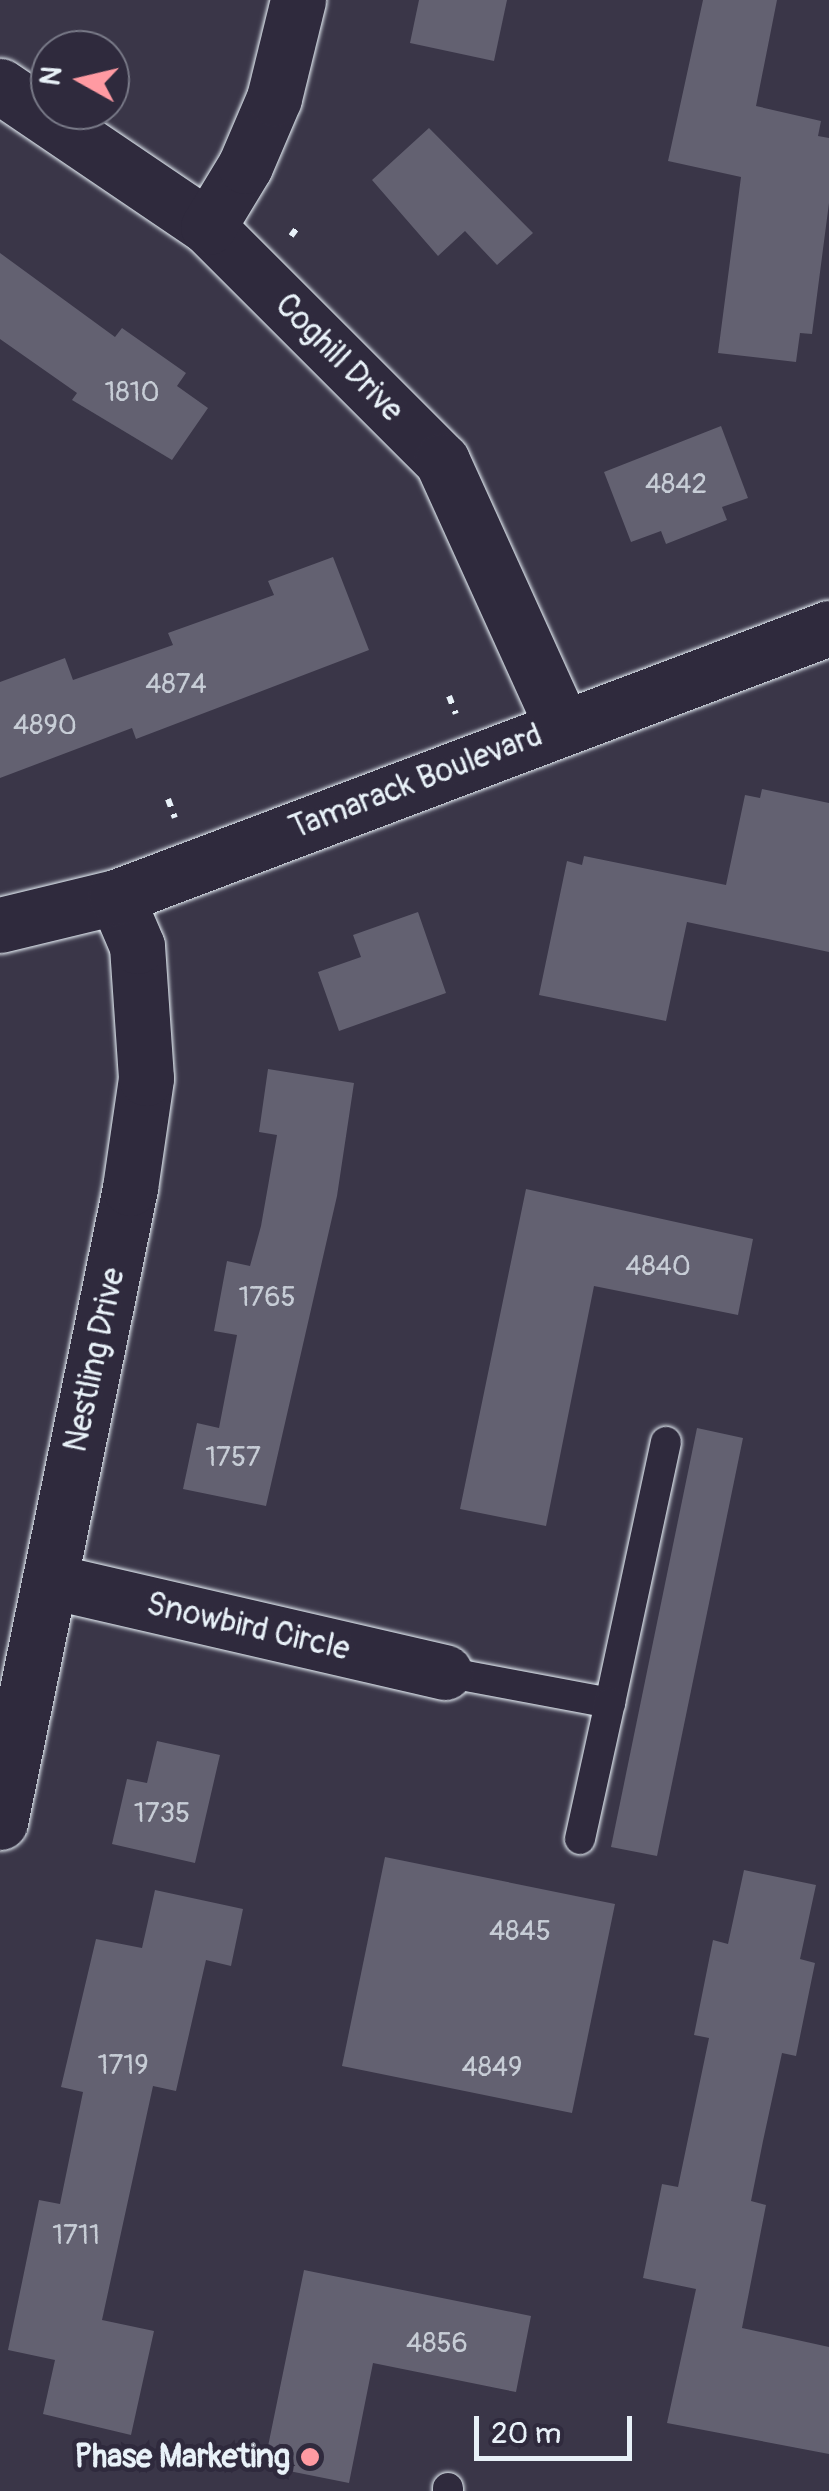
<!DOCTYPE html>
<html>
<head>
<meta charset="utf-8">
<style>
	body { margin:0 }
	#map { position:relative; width:829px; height:2491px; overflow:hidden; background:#3a3648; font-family:Pangolin,sans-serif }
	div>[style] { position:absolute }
	.building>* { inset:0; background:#636171 }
	.path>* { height:6px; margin-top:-3px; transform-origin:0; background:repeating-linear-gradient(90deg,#e8f1f8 0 8px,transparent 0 16px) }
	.roads { filter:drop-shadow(0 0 2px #e8f1f8) drop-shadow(0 0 2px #e8f1f8) }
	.lane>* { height:30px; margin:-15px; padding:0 15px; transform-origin:15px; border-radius:15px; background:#2f2a3d }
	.street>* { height:55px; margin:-27.5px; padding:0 27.5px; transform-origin:27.5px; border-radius:27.5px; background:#2f2a3d }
	.secondary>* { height:55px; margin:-27.5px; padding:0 27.5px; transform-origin:27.5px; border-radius:27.5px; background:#2f2a3d }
	.dots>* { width:28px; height:28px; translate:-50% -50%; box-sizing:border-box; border:5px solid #2f2a3d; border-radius:50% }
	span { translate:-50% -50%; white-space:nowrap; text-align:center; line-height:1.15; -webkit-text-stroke:9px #2f2a3d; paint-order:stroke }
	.number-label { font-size:28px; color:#c7cdd6 }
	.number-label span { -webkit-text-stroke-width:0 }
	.street-label { font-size:32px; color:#e8f1f8 }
	.poi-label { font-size:32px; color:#e8f1f8; font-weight:700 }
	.right { translate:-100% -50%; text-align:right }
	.north { position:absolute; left:30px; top:30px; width:100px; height:100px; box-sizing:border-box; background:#2f2a3d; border:2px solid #797a88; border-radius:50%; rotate:278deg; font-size:28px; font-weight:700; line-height:40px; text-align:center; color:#e8f1f8 }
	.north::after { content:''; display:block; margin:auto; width:35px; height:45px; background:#ff9aa2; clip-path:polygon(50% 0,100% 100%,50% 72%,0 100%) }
	.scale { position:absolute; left:474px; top:2416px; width:158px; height:45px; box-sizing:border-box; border:5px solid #e8f1f8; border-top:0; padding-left:12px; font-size:30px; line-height:35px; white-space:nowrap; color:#e8f1f8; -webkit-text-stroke:8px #2f2a3d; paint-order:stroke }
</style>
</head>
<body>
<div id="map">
	<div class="building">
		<i style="clip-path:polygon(419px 0,507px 0,494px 61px,410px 43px)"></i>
		<i style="clip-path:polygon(703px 0,777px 0,756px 106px,821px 121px,818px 136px,829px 138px,829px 203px,812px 334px,800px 333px,796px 362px,718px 353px,741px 177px,668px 161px)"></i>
		<i style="clip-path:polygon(429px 128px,533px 233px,497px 265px,465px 231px,438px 256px,372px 180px)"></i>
		<i style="clip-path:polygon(0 253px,115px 337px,122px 328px,186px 373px,177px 386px,208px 408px,172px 460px,72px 400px,77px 393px,0 339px)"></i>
		<i style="clip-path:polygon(721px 426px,748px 498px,722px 507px,727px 520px,666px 544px,661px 531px,631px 542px,604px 472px)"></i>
		<i style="clip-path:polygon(333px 557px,369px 650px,136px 739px,132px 728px,0 778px,0 682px,65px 658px,73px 680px,173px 645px,168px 633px,274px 595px,268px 581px)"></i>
		<i style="clip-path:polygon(762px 789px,829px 803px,829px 952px,687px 922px,666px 1021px,539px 995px,567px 861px,582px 865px,584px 856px,726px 885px,745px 795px,760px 798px)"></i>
		<i style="clip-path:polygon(418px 912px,446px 993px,339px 1031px,318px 972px,361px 957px,353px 935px)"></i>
		<i style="clip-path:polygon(268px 1069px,354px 1083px,337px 1196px,266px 1506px,183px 1489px,197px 1423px,219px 1428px,237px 1335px,214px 1331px,227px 1261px,250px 1266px,261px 1226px,277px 1135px,259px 1132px)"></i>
		<i style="clip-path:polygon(526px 1189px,753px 1239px,738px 1315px,594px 1286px,546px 1526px,460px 1509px)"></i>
		<i style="clip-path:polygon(697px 1428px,743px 1438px,657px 1856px,611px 1847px)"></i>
		<i style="clip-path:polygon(157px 1741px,220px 1755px,195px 1863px,112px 1844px,127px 1779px,147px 1783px)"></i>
		<i style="clip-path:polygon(385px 1857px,615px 1904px,572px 2113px,342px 2066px)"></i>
		<i style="clip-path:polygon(744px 1870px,816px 1885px,800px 1959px,815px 1963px,796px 2056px,782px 2053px,763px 2141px,751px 2201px,766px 2205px,742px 2328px,829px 2347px,829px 2454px,667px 2423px,696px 2289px,643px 2278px,662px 2184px,678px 2187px,709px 2038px,694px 2035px,713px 1940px,728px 1944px)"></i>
		<i style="clip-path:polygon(155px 1890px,243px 1909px,231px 1966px,206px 1960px,176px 2091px,153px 2086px,102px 2320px,154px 2331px,131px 2435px,43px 2414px,55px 2360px,8px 2350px,39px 2200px,60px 2204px,83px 2092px,61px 2087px,96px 1939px,142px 1948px)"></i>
		<i style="clip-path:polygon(304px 2270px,531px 2316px,516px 2392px,373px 2363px,349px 2483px,264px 2466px)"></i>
	</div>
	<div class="path">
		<i style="left:291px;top:236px;width:15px;rotate:-53deg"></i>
		<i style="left:449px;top:696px;width:19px;rotate:69deg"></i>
		<i style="left:168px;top:799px;width:20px;rotate:70deg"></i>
	</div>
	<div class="roads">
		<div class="lane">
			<i style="left:445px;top:1672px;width:168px;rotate:10.6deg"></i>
			<i style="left:610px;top:1703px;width:267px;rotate:-77.9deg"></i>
			<i style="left:580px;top:1839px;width:139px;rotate:-77.6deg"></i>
			<i style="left:448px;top:2491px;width:3px;rotate:-90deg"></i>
		</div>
		<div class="street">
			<i style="left:0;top:86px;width:251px;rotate:34.1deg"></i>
			<i style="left:208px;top:227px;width:331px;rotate:45deg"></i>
			<i style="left:442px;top:461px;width:291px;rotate:65.6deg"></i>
			<i style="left:208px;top:227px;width:71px;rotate:-58.8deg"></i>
			<i style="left:245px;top:166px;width:74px;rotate:-66.9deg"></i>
			<i style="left:274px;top:98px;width:101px;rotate:-76.2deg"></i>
			<i style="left:50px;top:1581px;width:405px;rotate:13deg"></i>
			<i style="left:0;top:1822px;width:647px;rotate:-78.41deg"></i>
			<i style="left:130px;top:1188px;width:111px;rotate:-81.7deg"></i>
			<i style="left:146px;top:1078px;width:132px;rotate:-93.9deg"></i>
			<i style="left:137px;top:946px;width:53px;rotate:-113.2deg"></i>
		</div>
		<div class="secondary">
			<i style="left:0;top:925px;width:119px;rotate:-13.6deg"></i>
			<i style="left:116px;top:897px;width:762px;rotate:-20.67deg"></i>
		</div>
	</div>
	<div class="dots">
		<i style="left:310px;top:2457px;background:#ff9aa2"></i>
	</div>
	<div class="number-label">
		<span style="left:132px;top:393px">1810</span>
		<span style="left:676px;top:485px">4842</span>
		<span style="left:176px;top:685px">4874</span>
		<span style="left:45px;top:726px">4890</span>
		<span style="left:658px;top:1267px">4840</span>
		<span style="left:267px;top:1298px">1765</span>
		<span style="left:233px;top:1458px">1757</span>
		<span style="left:162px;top:1814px">1735</span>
		<span style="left:520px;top:1932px">4845</span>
		<span style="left:123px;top:2066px">1719</span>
		<span style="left:492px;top:2068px">4849</span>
		<span style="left:76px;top:2236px">1711</span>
		<span style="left:437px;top:2344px">4856</span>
	</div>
	<div class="street-label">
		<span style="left:339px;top:358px;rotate:45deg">Coghill Drive</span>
		<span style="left:416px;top:782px;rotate:-21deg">Tamarack Boulevard</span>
		<span style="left:95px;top:1360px;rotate:-78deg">Nestling Drive</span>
		<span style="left:248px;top:1627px;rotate:13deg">Snowbird Circle</span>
	</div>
	<div class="poi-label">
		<span class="right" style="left:290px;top:2457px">Phase Marketing</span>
	</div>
	<div class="north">N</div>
	<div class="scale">20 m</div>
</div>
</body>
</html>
